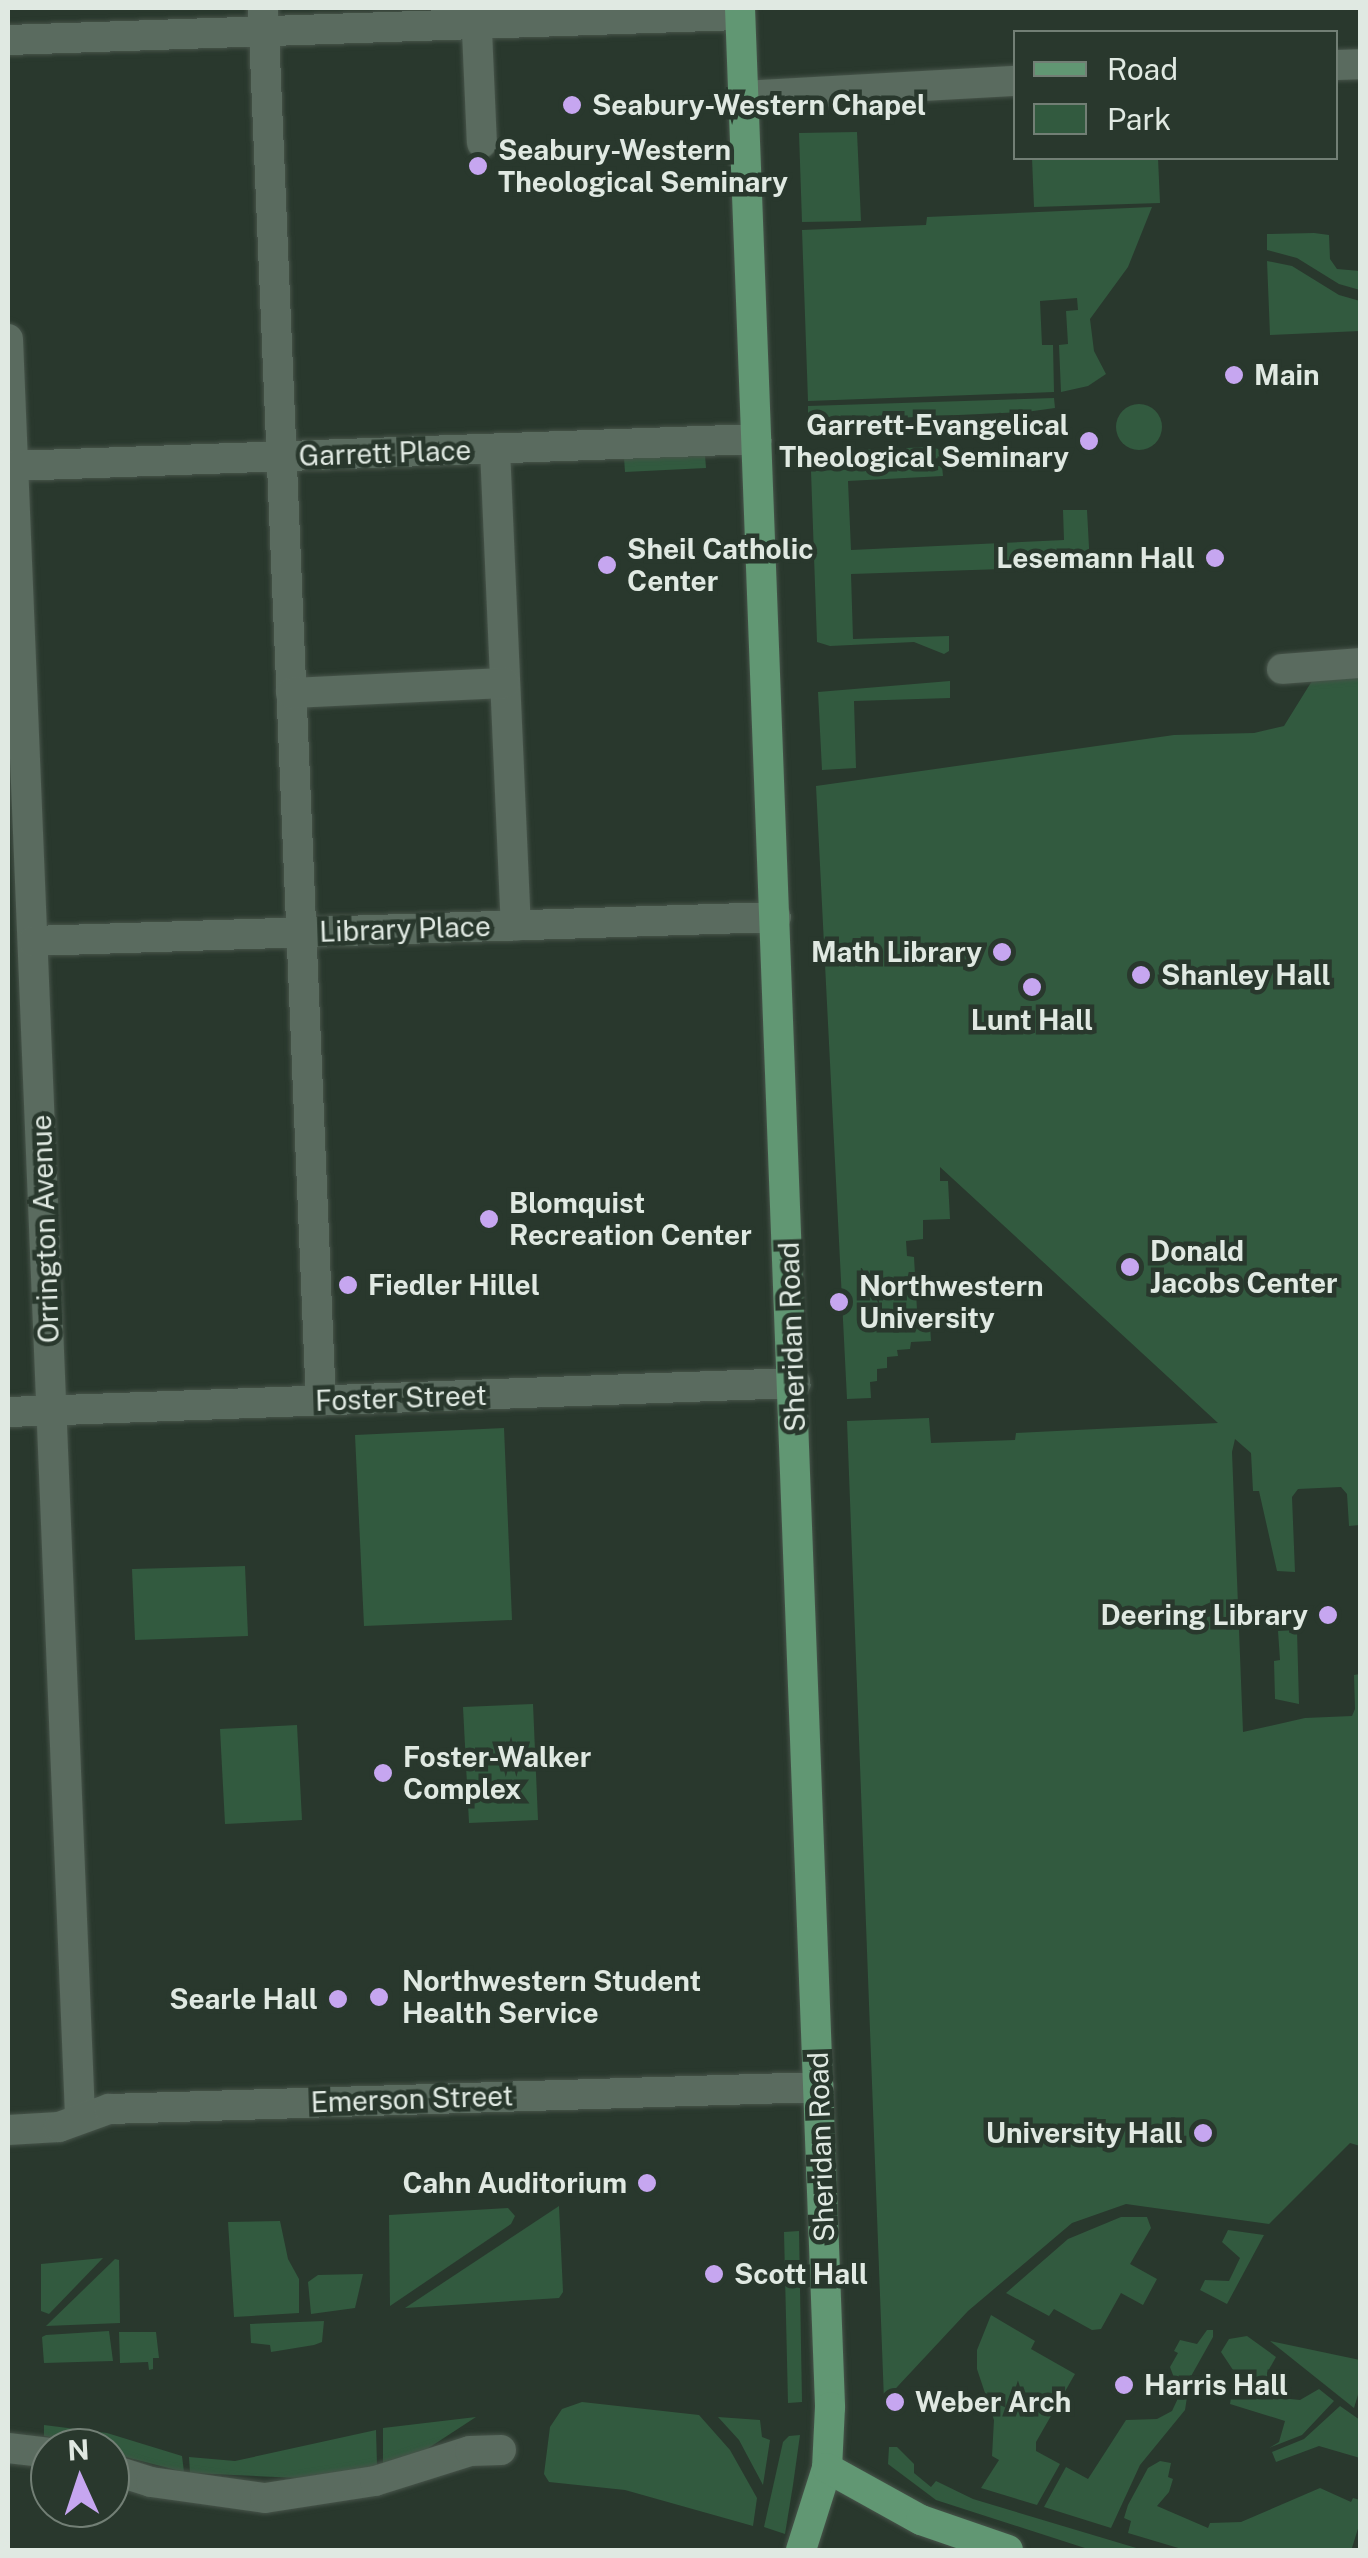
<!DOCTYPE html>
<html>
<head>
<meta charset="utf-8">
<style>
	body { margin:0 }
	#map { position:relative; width:1368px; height:2558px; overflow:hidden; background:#29382d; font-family:"Public Sans",sans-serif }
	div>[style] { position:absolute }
	.green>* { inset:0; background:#325a3f }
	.round { border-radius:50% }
	.roads { filter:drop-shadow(0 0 2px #47544a) drop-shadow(0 0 2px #47544a) }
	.minor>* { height:30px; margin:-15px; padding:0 15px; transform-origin:15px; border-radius:15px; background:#5a6b5f }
	.major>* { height:30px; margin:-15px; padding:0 15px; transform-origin:15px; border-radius:15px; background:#619773 }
	.dots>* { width:28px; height:28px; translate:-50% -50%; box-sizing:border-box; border:5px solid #29382d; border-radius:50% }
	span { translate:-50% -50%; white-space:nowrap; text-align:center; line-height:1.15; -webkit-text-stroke:9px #29382d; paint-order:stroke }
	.poi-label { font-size:28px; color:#e0e9e2; font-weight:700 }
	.left { translate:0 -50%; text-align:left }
	.right { translate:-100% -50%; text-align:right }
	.street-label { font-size:28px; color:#e0e9e2 }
	.frame { position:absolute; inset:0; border:10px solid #e0e9e2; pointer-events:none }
	.legend { position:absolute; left:1013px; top:30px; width:325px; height:130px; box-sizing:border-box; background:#29382d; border:2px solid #727f75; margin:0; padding:12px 18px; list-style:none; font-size:30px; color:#e0e9e2 }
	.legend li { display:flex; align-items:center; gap:20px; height:50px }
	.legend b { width:50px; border:2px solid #727f75 }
	.north { position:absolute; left:30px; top:2428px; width:100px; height:100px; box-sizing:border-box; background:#29382d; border:2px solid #727f75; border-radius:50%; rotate:357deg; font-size:28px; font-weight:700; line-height:40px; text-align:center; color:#e0e9e2 }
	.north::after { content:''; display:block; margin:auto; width:35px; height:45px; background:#c6a6f0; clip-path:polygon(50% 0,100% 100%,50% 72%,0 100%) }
</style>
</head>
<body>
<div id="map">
	<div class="green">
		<i style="clip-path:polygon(857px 132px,861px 221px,802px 222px,799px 133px)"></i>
		<i style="clip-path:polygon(1032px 158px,1158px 158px,1160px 203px,1034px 207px)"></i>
		<i style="clip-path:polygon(1152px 207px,1128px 267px,1090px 319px,1094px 351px,1106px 374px,1088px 386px,1061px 392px,1059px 345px,1068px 344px,1066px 311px,1078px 310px,1077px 298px,1040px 301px,1042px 345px,1053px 345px,1054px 392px,808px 401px,802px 230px,926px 225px,927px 217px)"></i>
		<i style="clip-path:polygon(1314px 233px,1329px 235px,1330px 259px,1337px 269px,1360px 271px,1360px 290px,1339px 284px,1297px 258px,1267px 250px,1267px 234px)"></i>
		<i style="clip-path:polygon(1267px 261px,1292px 266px,1339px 295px,1360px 301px,1360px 331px,1270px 335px)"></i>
		<i style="clip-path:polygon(1054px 398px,1055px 408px,1026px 412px,808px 422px,808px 406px)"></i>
		<i class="round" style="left:1116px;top:404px;width:46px;height:46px"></i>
		<i style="clip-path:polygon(931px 447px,938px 449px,942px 458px,810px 465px,810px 452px)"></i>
		<i style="clip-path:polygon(705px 455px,706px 468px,625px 472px,624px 458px)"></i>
		<i style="clip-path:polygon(942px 466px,943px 476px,848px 481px,851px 550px,1064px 540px,1063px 510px,1087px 510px,1090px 566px,851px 574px,853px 639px,949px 636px,949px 651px,944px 654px,914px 642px,830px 646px,817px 642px,811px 471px)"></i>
		<i style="clip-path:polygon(1360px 675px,1360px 1525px,1349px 1526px,1347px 1494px,1341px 1487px,1298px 1489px,1292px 1497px,1295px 1572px,1277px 1571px,1259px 1491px,1253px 1491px,1251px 1453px,1235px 1439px,1232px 1452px,1243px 1732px,1305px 1718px,1352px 1716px,1355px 1709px,1354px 1675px,1360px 1674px,1360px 2146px,1350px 2143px,1269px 2224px,1126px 2204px,1072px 2223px,968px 2311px,884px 2401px,847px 1421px,929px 1418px,931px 1443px,1015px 1440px,1016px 1433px,1218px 1423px,940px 1167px,940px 1181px,948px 1181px,950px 1219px,923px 1220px,923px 1239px,906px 1241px,907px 1256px,914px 1257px,917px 1310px,909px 1311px,910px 1325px,930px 1325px,931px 1341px,911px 1342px,910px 1349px,897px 1350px,898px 1356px,887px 1357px,887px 1368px,877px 1369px,877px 1381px,870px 1382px,871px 1398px,847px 1399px,816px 786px,1174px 735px,1254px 733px,1284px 726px,1315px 676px)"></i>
		<i style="clip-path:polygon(950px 681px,950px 698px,854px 701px,856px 768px,822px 770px,818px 692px)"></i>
		<i style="clip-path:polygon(504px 1428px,512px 1620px,364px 1626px,355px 1435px)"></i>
		<i style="clip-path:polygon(245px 1566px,248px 1636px,135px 1640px,132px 1569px)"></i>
		<i style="clip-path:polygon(1297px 1630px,1299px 1704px,1275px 1699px,1274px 1661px,1280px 1660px,1278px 1631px)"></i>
		<i style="clip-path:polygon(533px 1704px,538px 1820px,469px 1823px,463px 1707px)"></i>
		<i style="clip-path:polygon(297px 1725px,302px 1820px,225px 1824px,220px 1729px)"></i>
		<i style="clip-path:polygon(559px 2206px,563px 2292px,559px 2298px,405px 2308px)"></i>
		<i style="clip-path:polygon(508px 2208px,515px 2216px,511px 2224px,390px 2306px,389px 2215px)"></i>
		<i style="clip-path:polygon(1121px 2217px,1147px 2217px,1151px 2228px,1130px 2264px,1157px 2279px,1143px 2305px,1121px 2293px,1101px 2329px,1092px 2330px,1054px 2309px,1049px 2316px,1006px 2293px,1068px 2239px)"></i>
		<i style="clip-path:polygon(280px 2221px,288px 2259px,299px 2279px,299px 2313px,234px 2317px,228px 2222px)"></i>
		<i style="clip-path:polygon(1228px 2230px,1264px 2235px,1227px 2304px,1200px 2290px,1205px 2280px,1229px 2281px,1240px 2258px,1222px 2242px)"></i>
		<i style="clip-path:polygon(799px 2231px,802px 2402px,788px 2403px,784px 2232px)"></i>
		<i style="clip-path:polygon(103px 2258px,49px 2314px,41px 2311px,41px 2264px)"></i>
		<i style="clip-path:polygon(115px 2259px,119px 2260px,120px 2323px,46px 2326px)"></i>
		<i style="clip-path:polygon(363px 2274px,355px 2308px,311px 2314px,308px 2282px,318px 2275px)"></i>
		<i style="clip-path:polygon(991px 2315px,1035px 2341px,1031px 2349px,1075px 2374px,1036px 2442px,1036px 2451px,1060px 2464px,1037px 2505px,981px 2488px,999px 2460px,992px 2456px,994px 2420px,977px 2369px,977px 2350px)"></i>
		<i style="clip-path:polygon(324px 2321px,322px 2342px,314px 2345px,271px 2352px,270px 2345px,251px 2343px,250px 2324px)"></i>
		<i style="clip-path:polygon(1207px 2330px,1213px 2330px,1213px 2337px,1190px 2378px,1185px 2410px,1140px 2465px,1111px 2528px,1044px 2507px,1066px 2467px,1088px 2479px,1126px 2420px,1157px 2419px,1172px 2411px,1180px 2394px,1170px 2367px,1178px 2353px,1174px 2351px,1180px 2340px,1197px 2344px)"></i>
		<i style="clip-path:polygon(109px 2331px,113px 2361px,44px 2363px,42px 2337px,46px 2335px)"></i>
		<i style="clip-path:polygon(119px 2332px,156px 2332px,159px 2358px,153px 2358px,153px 2369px,149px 2370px,148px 2362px,120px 2363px)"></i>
		<i style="clip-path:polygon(1247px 2336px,1276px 2357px,1267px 2373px,1268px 2383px,1281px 2398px,1300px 2400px,1319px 2389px,1334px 2401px,1302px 2435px,1269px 2448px,1279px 2442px,1285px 2421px,1230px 2404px,1235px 2373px,1221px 2352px,1229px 2339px)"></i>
		<i style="clip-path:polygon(1270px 2341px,1360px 2360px,1360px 2388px,1354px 2408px)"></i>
		<i style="clip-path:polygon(582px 2402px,699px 2415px,730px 2450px,757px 2498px,753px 2526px,625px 2490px,549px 2482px,544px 2474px,550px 2427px,562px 2409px)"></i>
		<i style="clip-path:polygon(1340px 2406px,1360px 2420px,1360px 2458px,1319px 2446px,1276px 2462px,1272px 2452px,1304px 2439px)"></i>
		<i style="clip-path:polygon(476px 2417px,427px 2449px,383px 2463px,383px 2428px)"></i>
		<i style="clip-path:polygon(718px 2417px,760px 2420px,762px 2437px,770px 2440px,763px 2485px,739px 2440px)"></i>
		<i style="clip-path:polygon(44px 2425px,107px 2433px,182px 2456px,184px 2472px,110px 2453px,110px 2448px,44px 2436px)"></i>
		<i style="clip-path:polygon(376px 2430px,377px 2465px,366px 2468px,297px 2478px,190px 2473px,189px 2457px,235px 2461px)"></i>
		<i style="clip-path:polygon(800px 2435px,793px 2485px,785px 2534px,764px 2527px,783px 2442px,789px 2436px)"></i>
		<i style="clip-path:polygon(889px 2447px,897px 2447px,914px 2464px,914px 2473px,931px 2487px,936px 2481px,973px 2499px,1143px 2550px,1091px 2550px,936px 2500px,888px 2464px)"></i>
		<i style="clip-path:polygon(1160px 2461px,1171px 2463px,1168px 2477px,1173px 2479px,1169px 2492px,1157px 2506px,1208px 2528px,1210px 2523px,1241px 2522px,1320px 2488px,1351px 2502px,1353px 2498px,1360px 2500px,1360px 2522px,1352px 2548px,1185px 2550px,1128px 2533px,1131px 2521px,1124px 2518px,1128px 2505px,1148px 2468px)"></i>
	</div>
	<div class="roads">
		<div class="minor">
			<i style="left:263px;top:8px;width:1394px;rotate:87.62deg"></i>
			<i style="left:476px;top:8px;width:135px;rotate:87.5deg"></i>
			<i style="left:8px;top:40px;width:732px;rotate:-1.96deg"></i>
			<i style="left:1336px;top:65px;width:24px;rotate:-2deg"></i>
			<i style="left:744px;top:96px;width:272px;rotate:-3.2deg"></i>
			<i style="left:8px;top:339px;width:1781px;rotate:87.68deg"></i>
			<i style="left:495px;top:449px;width:477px;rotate:87.5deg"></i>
			<i style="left:13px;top:466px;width:744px;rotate:-2.08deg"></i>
			<i style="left:1282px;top:669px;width:78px;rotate:-4.4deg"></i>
			<i style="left:291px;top:693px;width:214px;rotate:-2.7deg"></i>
			<i style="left:33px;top:941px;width:743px;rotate:-1.85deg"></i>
			<i style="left:8px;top:1412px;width:788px;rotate:-2.11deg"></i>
			<i style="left:8px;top:2130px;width:51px;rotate:-3.4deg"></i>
			<i style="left:59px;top:2127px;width:53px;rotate:-19.8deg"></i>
			<i style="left:109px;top:2109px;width:710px;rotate:-1.77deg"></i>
			<i style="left:8px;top:2448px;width:42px;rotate:6.8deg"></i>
			<i style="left:110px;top:2469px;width:43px;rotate:17.6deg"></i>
			<i style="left:151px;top:2482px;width:115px;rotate:8deg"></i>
			<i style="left:265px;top:2498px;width:111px;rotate:-8.8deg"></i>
			<i style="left:375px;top:2481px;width:100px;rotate:-17.5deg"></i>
			<i style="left:470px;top:2451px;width:31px;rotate:-2deg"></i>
		</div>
		<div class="major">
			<i style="left:740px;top:8px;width:2401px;rotate:87.85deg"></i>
			<i style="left:830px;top:2407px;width:61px;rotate:92.8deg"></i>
			<i style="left:827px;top:2468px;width:86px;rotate:107.6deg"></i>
			<i style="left:827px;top:2468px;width:107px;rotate:29deg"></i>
			<i style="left:921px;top:2520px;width:92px;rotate:19deg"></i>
		</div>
	</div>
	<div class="dots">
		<i style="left:572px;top:105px;background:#c6a6f0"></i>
		<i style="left:478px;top:166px;background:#c6a6f0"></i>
		<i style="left:1234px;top:375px;background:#c6a6f0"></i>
		<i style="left:1089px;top:441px;background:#c6a6f0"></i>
		<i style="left:1215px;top:558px;background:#c6a6f0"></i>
		<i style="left:607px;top:565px;background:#c6a6f0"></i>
		<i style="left:1002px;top:952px;background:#c6a6f0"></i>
		<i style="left:1141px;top:975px;background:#c6a6f0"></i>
		<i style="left:1032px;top:987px;background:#c6a6f0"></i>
		<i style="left:489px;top:1219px;background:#c6a6f0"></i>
		<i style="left:1130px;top:1267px;background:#c6a6f0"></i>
		<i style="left:348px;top:1285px;background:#c6a6f0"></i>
		<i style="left:839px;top:1302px;background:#c6a6f0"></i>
		<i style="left:1328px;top:1615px;background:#c6a6f0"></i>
		<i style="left:383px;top:1773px;background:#c6a6f0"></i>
		<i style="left:379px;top:1997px;background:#c6a6f0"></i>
		<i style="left:338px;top:1999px;background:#c6a6f0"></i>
		<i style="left:1203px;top:2133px;background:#c6a6f0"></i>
		<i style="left:647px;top:2183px;background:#c6a6f0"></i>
		<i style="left:714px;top:2274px;background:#c6a6f0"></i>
		<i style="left:1124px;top:2385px;background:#c6a6f0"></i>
		<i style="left:895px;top:2402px;background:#c6a6f0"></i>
	</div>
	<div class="poi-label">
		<span class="left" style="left:592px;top:105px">Seabury-Western Chapel</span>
		<span class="left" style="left:498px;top:166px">Seabury-Western<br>Theological Seminary</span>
		<span class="left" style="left:1254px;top:375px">Main</span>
		<span class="right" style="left:1069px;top:441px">Garrett-Evangelical<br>Theological Seminary</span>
		<span class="left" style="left:627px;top:565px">Sheil Catholic<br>Center</span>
		<span class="right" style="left:1195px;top:558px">Lesemann Hall</span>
		<span class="right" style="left:982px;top:952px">Math Library</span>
		<span class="left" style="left:1161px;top:975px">Shanley Hall</span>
		<span style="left:1032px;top:1020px">Lunt Hall</span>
		<span class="left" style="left:509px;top:1219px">Blomquist<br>Recreation Center</span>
		<span class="left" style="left:1150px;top:1267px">Donald<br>Jacobs Center</span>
		<span class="left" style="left:368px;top:1285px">Fiedler Hillel</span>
		<span class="left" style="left:859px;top:1302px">Northwestern<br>University</span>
		<span class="right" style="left:1308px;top:1615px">Deering Library</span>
		<span class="left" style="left:403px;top:1773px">Foster-Walker<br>Complex</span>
		<span class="left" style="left:402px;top:1997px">Northwestern Student<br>Health Service</span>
		<span class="right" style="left:318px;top:1999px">Searle Hall</span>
		<span class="right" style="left:1183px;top:2133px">University Hall</span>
		<span class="right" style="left:627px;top:2183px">Cahn Auditorium</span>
		<span class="left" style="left:734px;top:2274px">Scott Hall</span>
		<span class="left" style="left:1144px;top:2385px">Harris Hall</span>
		<span class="left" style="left:915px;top:2402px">Weber Arch</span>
	</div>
	<div class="street-label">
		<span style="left:385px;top:453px;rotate:-2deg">Garrett Place</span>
		<span style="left:405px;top:929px;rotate:-2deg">Library Place</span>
		<span style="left:45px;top:1229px;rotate:-92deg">Orrington Avenue</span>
		<span style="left:792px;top:1337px;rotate:-92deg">Sheridan Road</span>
		<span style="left:401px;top:1398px;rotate:-2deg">Foster Street</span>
		<span style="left:412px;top:2099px;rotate:-2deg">Emerson Street</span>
		<span style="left:821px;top:2147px;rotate:-92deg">Sheridan Road</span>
	</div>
	<div class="frame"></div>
	<ul class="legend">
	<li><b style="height:12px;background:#619773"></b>Road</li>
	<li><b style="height:28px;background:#325a3f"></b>Park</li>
	</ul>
	<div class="north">N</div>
</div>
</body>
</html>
